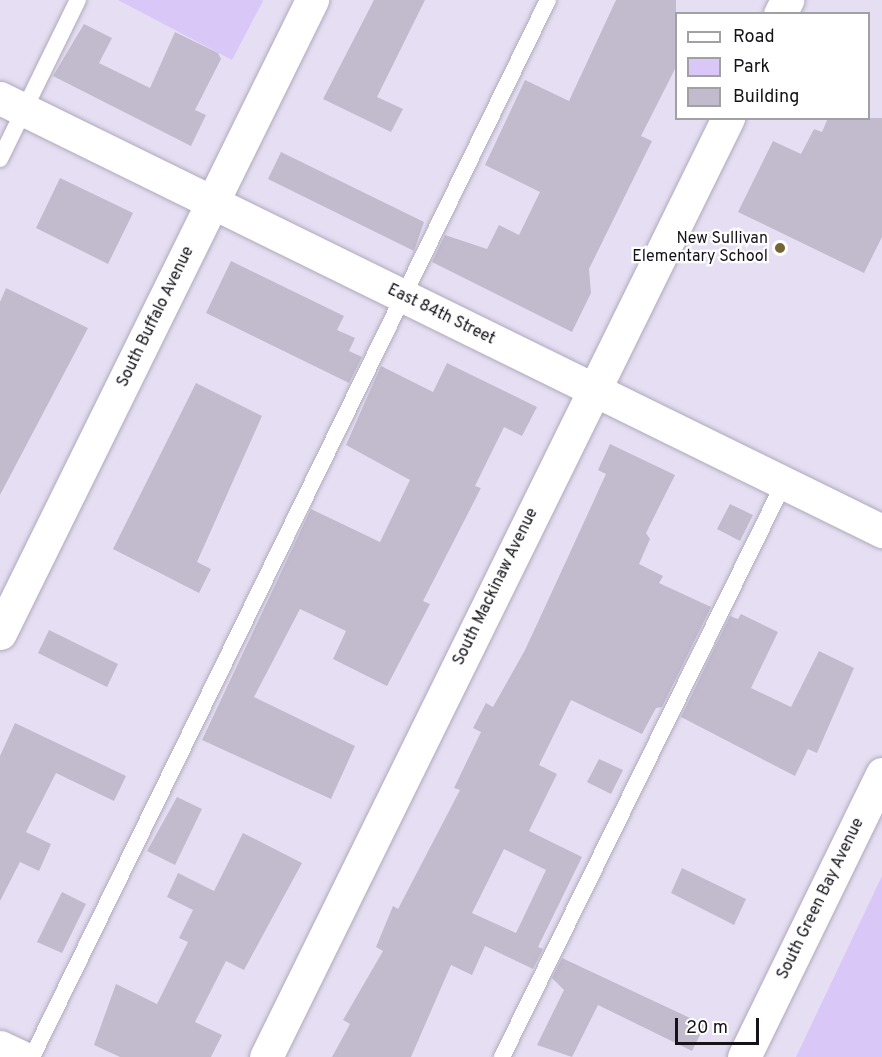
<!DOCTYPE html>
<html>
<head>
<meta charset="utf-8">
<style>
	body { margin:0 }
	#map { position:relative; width:882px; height:1057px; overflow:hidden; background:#e6dff3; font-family:Overpass,sans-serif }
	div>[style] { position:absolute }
	.green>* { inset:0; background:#d8c7f7 }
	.building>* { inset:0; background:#c2bbce }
	.roads { filter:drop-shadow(0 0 2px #b0a9bc) drop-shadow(0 0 2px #b0a9bc) }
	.lane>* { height:16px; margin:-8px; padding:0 8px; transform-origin:8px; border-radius:8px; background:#fff }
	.street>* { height:33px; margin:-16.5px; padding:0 16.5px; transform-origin:16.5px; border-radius:16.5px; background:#fff }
	.dots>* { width:16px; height:16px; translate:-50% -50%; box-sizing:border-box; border:3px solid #fff; border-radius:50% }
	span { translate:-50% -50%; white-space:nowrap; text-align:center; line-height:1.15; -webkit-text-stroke:4.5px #fff; paint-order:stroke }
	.poi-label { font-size:16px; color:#151219 }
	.right { translate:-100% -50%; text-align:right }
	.street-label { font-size:16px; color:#151219 }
	.legend { position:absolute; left:675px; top:12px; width:195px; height:108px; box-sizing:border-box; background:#fff; border:2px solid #a1a0a3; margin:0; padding:8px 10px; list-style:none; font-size:18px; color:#151219 }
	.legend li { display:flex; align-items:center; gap:12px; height:30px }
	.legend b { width:30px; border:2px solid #a1a0a3 }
	.scale { position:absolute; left:675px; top:1018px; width:84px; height:27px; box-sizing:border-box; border:3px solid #151219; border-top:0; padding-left:8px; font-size:18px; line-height:21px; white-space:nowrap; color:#151219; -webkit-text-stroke:4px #fff; paint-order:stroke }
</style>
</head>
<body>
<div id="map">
	<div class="green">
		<i style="clip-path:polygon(118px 0,262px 0,263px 1px,232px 60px)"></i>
		<i style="clip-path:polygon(882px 876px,882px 1057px,796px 1057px)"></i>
	</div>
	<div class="building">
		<i style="clip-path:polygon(374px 0,425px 0,377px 97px,403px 109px,391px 132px,323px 99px)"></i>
		<i style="clip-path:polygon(616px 0,676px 0,676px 67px,641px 136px,652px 141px,589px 269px,591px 293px,572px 332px,432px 262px,445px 235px,487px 249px,499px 225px,519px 235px,540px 192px,485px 165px,525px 80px,569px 101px)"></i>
		<i style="clip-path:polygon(84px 24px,112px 38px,99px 63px,150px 88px,175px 32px,218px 53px,221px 59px,195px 110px,206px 115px,191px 146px,53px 76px)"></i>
		<i style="clip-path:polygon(828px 118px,882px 118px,882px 237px,864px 273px,738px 212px,773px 141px,801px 154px,814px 129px,822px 132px)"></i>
		<i style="clip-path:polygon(281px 152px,424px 222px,414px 251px,268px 179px)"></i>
		<i style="clip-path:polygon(60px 178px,133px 213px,108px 264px,36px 228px)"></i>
		<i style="clip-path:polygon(231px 261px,344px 316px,337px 330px,355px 338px,349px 351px,362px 357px,349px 383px,206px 313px)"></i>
		<i style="clip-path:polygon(6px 288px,88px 328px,0 495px,0 302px)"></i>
		<i style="clip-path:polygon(447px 363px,537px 407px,522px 436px,504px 427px,475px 486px,481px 488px,423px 601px,430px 604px,387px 686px,333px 659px,346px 631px,300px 609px,254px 697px,355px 746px,331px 799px,202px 740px,311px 509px,380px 542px,410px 480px,346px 445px,381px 366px,433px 392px)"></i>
		<i style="clip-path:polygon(196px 383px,262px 416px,197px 562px,211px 569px,199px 593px,113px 549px)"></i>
		<i style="clip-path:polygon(evenodd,610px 444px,675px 475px,646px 533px,650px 539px,639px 564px,663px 576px,659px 583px,711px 607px,662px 707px,656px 708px,642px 734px,571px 700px,539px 765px,557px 774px,529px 831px,582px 857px,538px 947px,543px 949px,533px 969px,485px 946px,472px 975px,451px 965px,411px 1057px,332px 1057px,350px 1024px,343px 1020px,383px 951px,376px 947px,393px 906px,398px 909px,460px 790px,454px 788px,481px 732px,473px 728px,486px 703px,493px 707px,525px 650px,568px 557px,606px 474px,598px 470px,610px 444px,504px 849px,546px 870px,516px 933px,472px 913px,504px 849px)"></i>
		<i style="clip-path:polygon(730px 504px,753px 515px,740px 541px,717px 529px)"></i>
		<i style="clip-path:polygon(741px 614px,778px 632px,751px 688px,791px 707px,819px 651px,854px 668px,817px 753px,808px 749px,795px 776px,681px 717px,730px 616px,738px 619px)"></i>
		<i style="clip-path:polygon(49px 630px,118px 664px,107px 687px,38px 653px)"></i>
		<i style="clip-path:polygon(15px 723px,126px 776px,114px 801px,56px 773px,26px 832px,51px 844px,39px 871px,20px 862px,0 901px,0 756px)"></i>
		<i style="clip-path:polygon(599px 759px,623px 770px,611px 794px,587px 782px)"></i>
		<i style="clip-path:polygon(177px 797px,202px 809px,175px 865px,147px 851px)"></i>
		<i style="clip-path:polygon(243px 833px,302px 863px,244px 970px,226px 961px,195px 1022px,222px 1035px,211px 1057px,120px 1057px,94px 1045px,116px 984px,157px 1004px,188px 942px,179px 938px,193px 910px,167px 897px,178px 873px,214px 891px)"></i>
		<i style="clip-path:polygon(682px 868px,746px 899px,734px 925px,671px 893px)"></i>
		<i style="clip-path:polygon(62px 892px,86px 904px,62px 953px,37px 942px)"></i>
		<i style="clip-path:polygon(562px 958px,705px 1025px,692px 1051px,598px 1005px,572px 1057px,537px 1045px,564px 990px,552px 978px)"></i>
	</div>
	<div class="roads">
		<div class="lane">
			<i style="left:0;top:159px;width:177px;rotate:-63.9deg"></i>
			<i style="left:32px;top:1057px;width:1176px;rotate:-63.98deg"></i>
			<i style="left:502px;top:1057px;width:640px;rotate:-63.84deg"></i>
		</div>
		<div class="street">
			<i style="left:780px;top:14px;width:16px;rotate:-63deg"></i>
			<i style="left:0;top:98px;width:983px;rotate:26.15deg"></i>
			<i style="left:0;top:633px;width:706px;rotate:-63.76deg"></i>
			<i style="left:0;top:1047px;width:23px;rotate:25deg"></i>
			<i style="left:266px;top:1057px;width:1047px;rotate:-63.8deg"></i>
			<i style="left:744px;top:1057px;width:315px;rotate:-64deg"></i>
		</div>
	</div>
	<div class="dots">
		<i style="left:780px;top:248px;background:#756533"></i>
	</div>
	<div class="poi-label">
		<span class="right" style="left:768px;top:248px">New Sullivan<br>Elementary School</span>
	</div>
	<div class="street-label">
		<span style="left:441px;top:315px;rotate:26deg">East 84th Street</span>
		<span style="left:156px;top:317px;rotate:-64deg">South Buffalo Avenue</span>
		<span style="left:496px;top:587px;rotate:-64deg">South Mackinaw Avenue</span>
		<span style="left:821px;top:899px;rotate:-64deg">South Green Bay Avenue</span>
	</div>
	<ul class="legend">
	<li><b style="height:8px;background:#fff"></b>Road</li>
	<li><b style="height:16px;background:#d8c7f7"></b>Park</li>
	<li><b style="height:16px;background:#c2bbce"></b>Building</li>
	</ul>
	<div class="scale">20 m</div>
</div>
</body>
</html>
